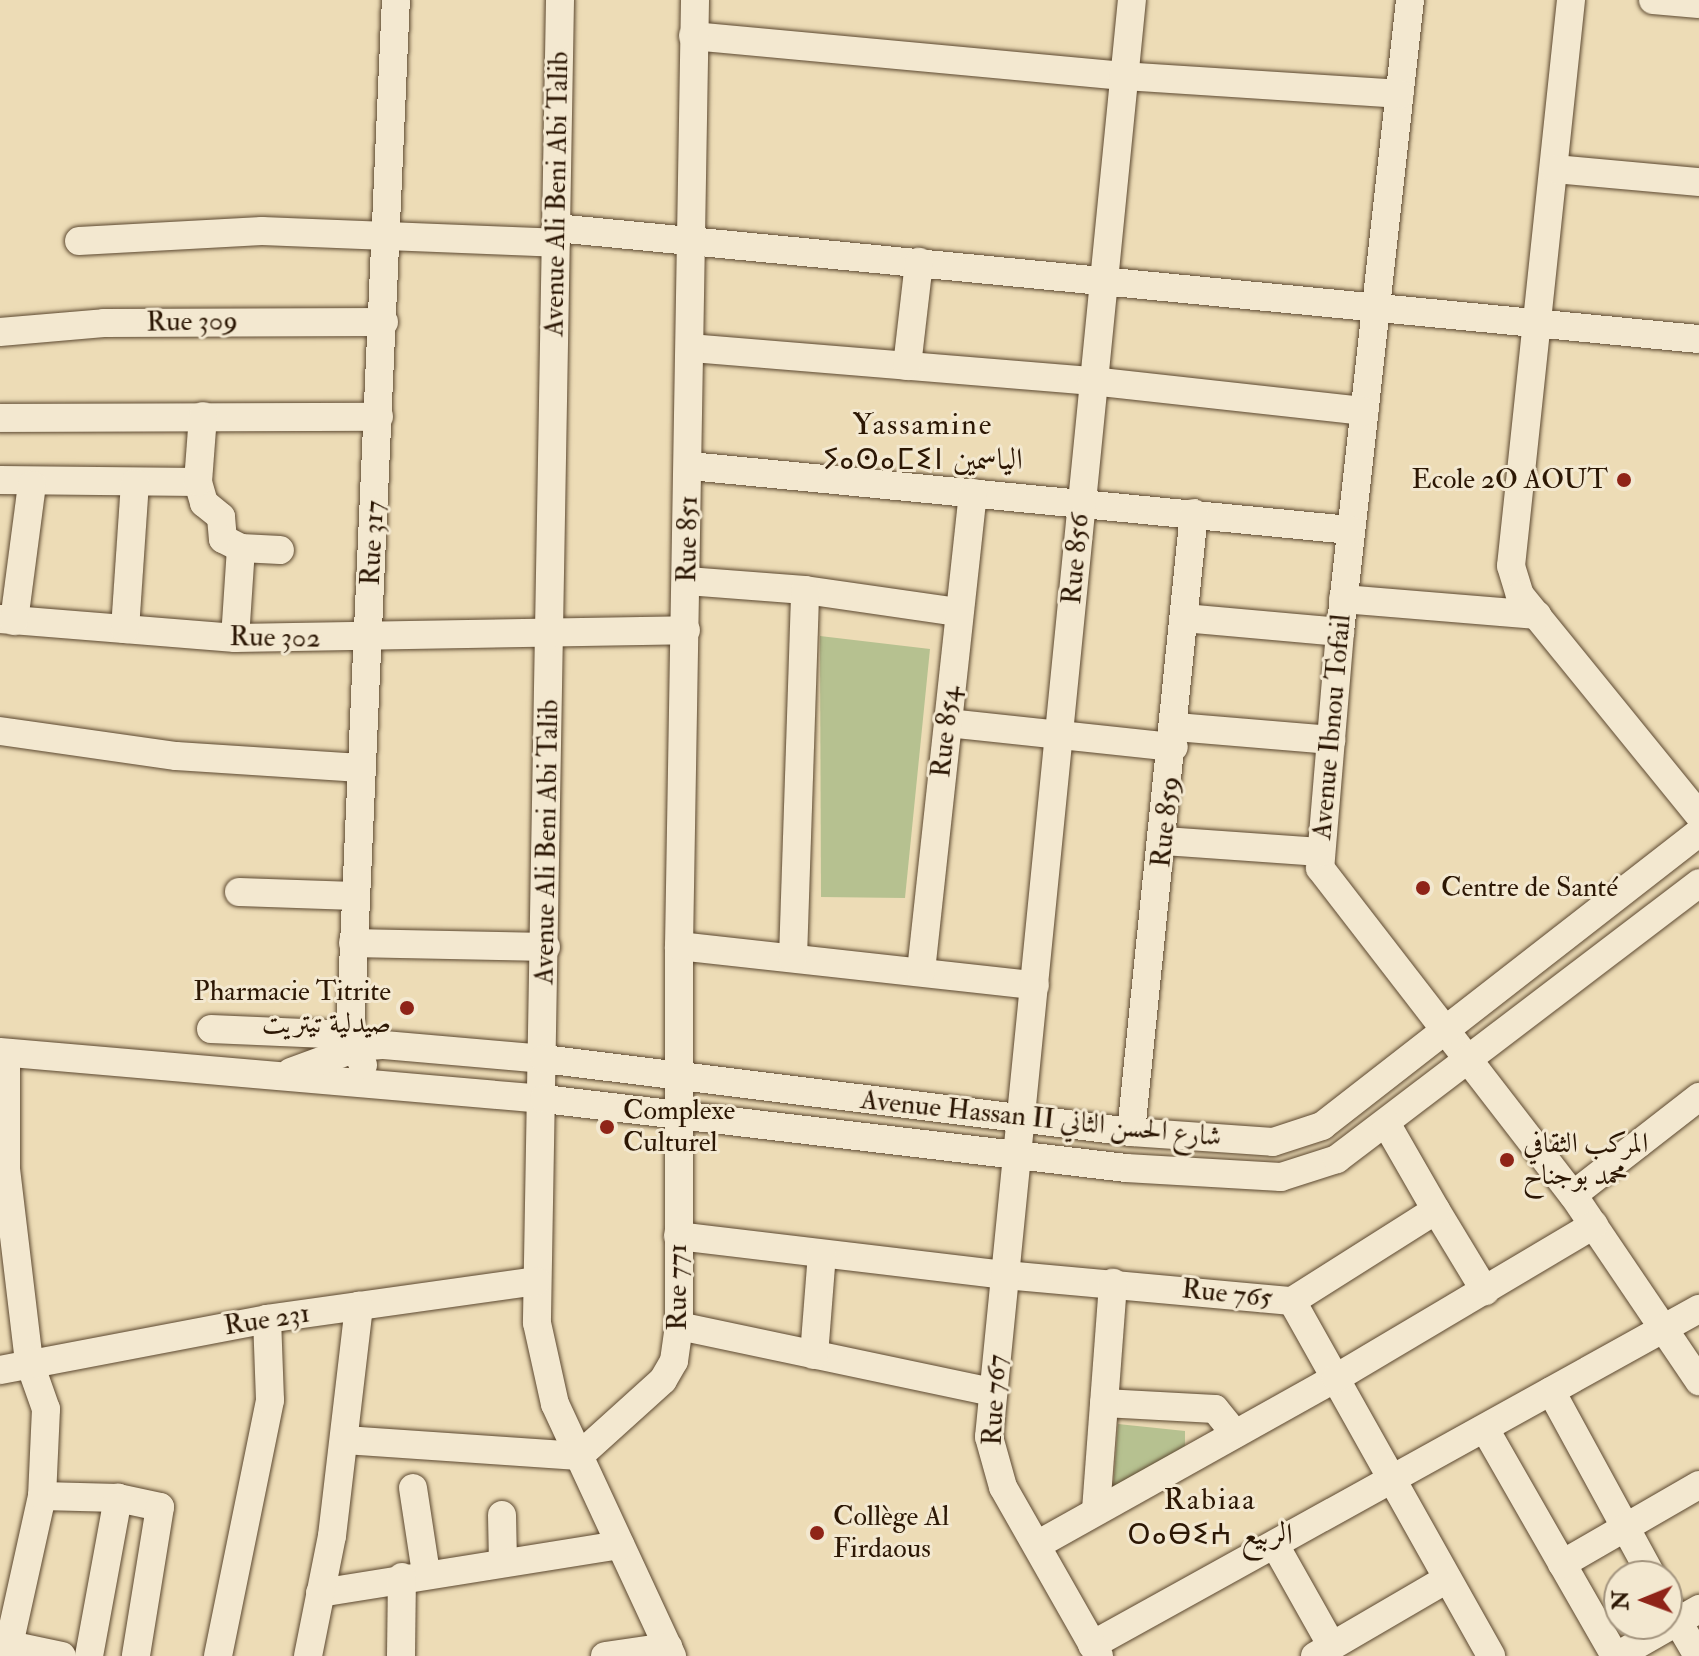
<!DOCTYPE html>
<html>
<head>
<meta charset="utf-8">
<style>
	body { margin:0 }
	#map { position:relative; width:1699px; height:1656px; overflow:hidden; background:#eddcb6; font-family:"IM FELL Double Pica",Amiri,"Noto Sans Tifinagh",serif }
	div>[style] { position:absolute }
	.green>* { inset:0; background:#b6c190 }
	.roads { filter:drop-shadow(0 0 2px #5c4830) drop-shadow(0 0 2px #5c4830) }
	.minor>* { height:28px; margin:-14px; padding:0 14px; transform-origin:14px; border-radius:14px; background:#f3e8d0 }
	.dots>* { width:22px; height:22px; translate:-50% -50%; box-sizing:border-box; border:4px solid #f3e8d0; border-radius:50% }
	span { translate:-50% -50%; white-space:nowrap; text-align:center; line-height:1.15; -webkit-text-stroke:6px #f3e8d0; paint-order:stroke }
	.street-label { font-size:28px; color:#2c1704 }
	.poi-label { font-size:28px; color:#2c1704 }
	.right { translate:-100% -50%; text-align:right }
	.left { translate:0 -50%; text-align:left }
	.neighbourhood-label { font-size:30px; color:#2c1704; letter-spacing:2px }
	.north { position:absolute; left:1603px; top:1560px; width:80px; height:80px; box-sizing:border-box; background:#f3e8d0; border:2px solid #a3947e; border-radius:50%; rotate:269deg; font-size:22px; font-weight:700; line-height:32px; text-align:center; color:#2c1704 }
	.north::after { content:''; display:block; margin:auto; width:28px; height:36px; background:#8f2418; clip-path:polygon(50% 0,100% 100%,50% 72%,0 100%) }
</style>
</head>
<body>
<div id="map">
	<div class="green">
		<i style="clip-path:polygon(820px 636px,930px 649px,905px 898px,821px 897px)"></i>
		<i style="clip-path:polygon(1118px 1424px,1185px 1431px,1185px 1447px,1113px 1489px)"></i>
	</div>
	<div class="roads">
		<div class="minor">
			<i style="left:560px;top:0;width:1323px;rotate:91deg"></i>
			<i style="left:537px;top:1323px;width:83px;rotate:77.5deg"></i>
			<i style="left:555px;top:1404px;width:278px;rotate:65.1deg"></i>
			<i style="left:1410px;top:0;width:636px;rotate:96.32deg"></i>
			<i style="left:1340px;top:632px;width:237px;rotate:94.8deg"></i>
			<i style="left:1320px;top:868px;width:413px;rotate:52.3deg"></i>
			<i style="left:1573px;top:1195px;width:225px;rotate:55.9deg"></i>
			<i style="left:1571px;top:0;width:569px;rotate:96.05deg"></i>
			<i style="left:1511px;top:566px;width:30px;rotate:73deg"></i>
			<i style="left:1520px;top:595px;width:284px;rotate:50.9deg"></i>
			<i style="left:1653px;top:0;width:46px;rotate:5deg"></i>
			<i style="left:693px;top:36px;width:432px;rotate:5.3deg"></i>
			<i style="left:1123px;top:76px;width:277px;rotate:3.7deg"></i>
			<i style="left:1555px;top:169px;width:145px;rotate:5.2deg"></i>
			<i style="left:556px;top:228px;width:1148px;rotate:5.55deg"></i>
			<i style="left:79px;top:241px;width:183px;rotate:-3.1deg"></i>
			<i style="left:262px;top:231px;width:294px;rotate:2.3deg"></i>
			<i style="left:0;top:332px;width:104px;rotate:-4.9deg"></i>
			<i style="left:104px;top:323px;width:280px;rotate:-0.2deg"></i>
			<i style="left:691px;top:348px;width:402px;rotate:4.7deg"></i>
			<i style="left:1092px;top:381px;width:274px;rotate:6.3deg"></i>
			<i style="left:907px;top:366px;width:105px;rotate:-83.4deg"></i>
			<i style="left:0;top:418px;width:379px;rotate:-0.2deg"></i>
			<i style="left:690px;top:466px;width:663px;rotate:5.54deg"></i>
			<i style="left:0;top:480px;width:198px;rotate:0.6deg"></i>
			<i style="left:198px;top:482px;width:22px;rotate:74deg"></i>
			<i style="left:204px;top:503px;width:22px;rotate:39deg"></i>
			<i style="left:221px;top:517px;width:22px;rotate:85deg"></i>
			<i style="left:223px;top:539px;width:20px;rotate:27deg"></i>
			<i style="left:241px;top:548px;width:90px;rotate:93.8deg"></i>
			<i style="left:198px;top:482px;width:66px;rotate:-85.7deg"></i>
			<i style="left:241px;top:548px;width:39px;rotate:3deg"></i>
			<i style="left:687px;top:581px;width:118px;rotate:4.4deg"></i>
			<i style="left:805px;top:590px;width:155px;rotate:8.2deg"></i>
			<i style="left:1343px;top:599px;width:195px;rotate:4.7deg"></i>
			<i style="left:1184px;top:618px;width:157px;rotate:5.1deg"></i>
			<i style="left:0;top:619px;width:236px;rotate:4.6deg"></i>
			<i style="left:235px;top:638px;width:451px;rotate:-1deg"></i>
			<i style="left:14px;top:621px;width:137px;rotate:-82.5deg"></i>
			<i style="left:125px;top:629px;width:146px;rotate:-86.1deg"></i>
			<i style="left:948px;top:723px;width:227px;rotate:6.1deg"></i>
			<i style="left:1176px;top:727px;width:156px;rotate:4.8deg"></i>
			<i style="left:0;top:731px;width:178px;rotate:8.1deg"></i>
			<i style="left:176px;top:756px;width:185px;rotate:3.7deg"></i>
			<i style="left:1164px;top:841px;width:157px;rotate:4deg"></i>
			<i style="left:239px;top:892px;width:116px;rotate:2deg"></i>
			<i style="left:353px;top:943px;width:193px;rotate:1.2deg"></i>
			<i style="left:679px;top:946px;width:358px;rotate:6.3deg"></i>
			<i style="left:793px;top:958px;width:368px;rotate:-88.1deg"></i>
			<i style="left:921px;top:971px;width:481px;rotate:-83.8deg"></i>
			<i style="left:211px;top:1029px;width:139px;rotate:2.5deg"></i>
			<i style="left:0;top:1052px;width:546px;rotate:4.94deg"></i>
			<i style="left:544px;top:1099px;width:586px;rotate:6.76deg"></i>
			<i style="left:1126px;top:1168px;width:155px;rotate:3.3deg"></i>
			<i style="left:1281px;top:1177px;width:59px;rotate:-17.8deg"></i>
			<i style="left:1337px;top:1159px;width:455px;rotate:-37.3deg"></i>
			<i style="left:6px;top:1053px;width:116px;rotate:90deg"></i>
			<i style="left:6px;top:1169px;width:193px;rotate:83.2deg"></i>
			<i style="left:29px;top:1361px;width:51px;rotate:70.5deg"></i>
			<i style="left:46px;top:1409px;width:87px;rotate:92.6deg"></i>
			<i style="left:42px;top:1496px;width:153px;rotate:102.5deg"></i>
			<i style="left:363px;top:1065px;width:33px;rotate:-113deg"></i>
			<i style="left:350px;top:1035px;width:1036px;rotate:-87.46deg"></i>
			<i style="left:291px;top:1072px;width:72px;rotate:-20.2deg"></i>
			<i style="left:359px;top:1047px;width:25px;rotate:-5deg"></i>
			<i style="left:384px;top:1045px;width:161px;rotate:5deg"></i>
			<i style="left:544px;top:1059px;width:592px;rotate:7.09deg"></i>
			<i style="left:1131px;top:1132px;width:142px;rotate:4deg"></i>
			<i style="left:1273px;top:1142px;width:52px;rotate:-18.1deg"></i>
			<i style="left:1322px;top:1126px;width:477px;rotate:-37.9deg"></i>
			<i style="left:1131px;top:1132px;width:622px;rotate:-84.19deg"></i>
			<i style="left:1573px;top:1195px;width:160px;rotate:-37.9deg"></i>
			<i style="left:1436px;top:1210px;width:95px;rotate:58.8deg"></i>
			<i style="left:678px;top:1236px;width:329px;rotate:6.8deg"></i>
			<i style="left:1005px;top:1275px;width:288px;rotate:5.2deg"></i>
			<i style="left:1292px;top:1301px;width:407px;rotate:60.7deg"></i>
			<i style="left:1292px;top:1301px;width:170px;rotate:-32.3deg"></i>
			<i style="left:1436px;top:1210px;width:100px;rotate:-119.9deg"></i>
			<i style="left:679px;top:1326px;width:321px;rotate:11.9deg"></i>
			<i style="left:814px;top:1355px;width:101px;rotate:-85.5deg"></i>
			<i style="left:0;top:1370px;width:272px;rotate:-10.8deg"></i>
			<i style="left:267px;top:1319px;width:272px;rotate:-8deg"></i>
			<i style="left:1551px;top:1391px;width:211px;rotate:61.4deg"></i>
			<i style="left:1104px;top:1403px;width:111px;rotate:3.1deg"></i>
			<i style="left:1215px;top:1409px;width:32px;rotate:51deg"></i>
			<i style="left:1485px;top:1429px;width:262px;rotate:60.2deg"></i>
			<i style="left:344px;top:1440px;width:236px;rotate:3.9deg"></i>
			<i style="left:579px;top:1456px;width:113px;rotate:-42.1deg"></i>
			<i style="left:663px;top:1380px;width:22px;rotate:-60deg"></i>
			<i style="left:674px;top:1361px;width:35px;rotate:-82deg"></i>
			<i style="left:679px;top:1326px;width:380px;rotate:-90deg"></i>
			<i style="left:679px;top:946px;width:946px;rotate:-89.03deg"></i>
			<i style="left:413px;top:1488px;width:86px;rotate:81.3deg"></i>
			<i style="left:42px;top:1496px;width:76px;rotate:1.5deg"></i>
			<i style="left:118px;top:1498px;width:43px;rotate:12.1deg"></i>
			<i style="left:160px;top:1507px;width:151px;rotate:99.2deg"></i>
			<i style="left:1096px;top:1510px;width:228px;rotate:-85.7deg"></i>
			<i style="left:502px;top:1515px;width:48px;rotate:88.8deg"></i>
			<i style="left:1037px;top:1545px;width:342px;rotate:-29.2deg"></i>
			<i style="left:1336px;top:1378px;width:300px;rotate:-30.7deg"></i>
			<i style="left:1275px;top:1545px;width:116px;rotate:60.6deg"></i>
			<i style="left:1562px;top:1564px;width:158px;rotate:-30deg"></i>
			<i style="left:320px;top:1593px;width:304px;rotate:-9.1deg"></i>
			<i style="left:1667px;top:1603px;width:61px;rotate:59.7deg"></i>
			<i style="left:0;top:1643px;width:63px;rotate:11.8deg"></i>
			<i style="left:1092px;top:1645px;width:694px;rotate:-28.97deg"></i>
			<i style="left:89px;top:1656px;width:161px;rotate:-79.6deg"></i>
			<i style="left:218px;top:1656px;width:261px;rotate:-78.5deg"></i>
			<i style="left:270px;top:1400px;width:81px;rotate:-92.1deg"></i>
			<i style="left:308px;top:1656px;width:122px;rotate:-78.7deg"></i>
			<i style="left:332px;top:1536px;width:232px;rotate:-83.3deg"></i>
			<i style="left:401px;top:1656px;width:79px;rotate:-89.3deg"></i>
			<i style="left:605px;top:1656px;width:64px;rotate:-8.1deg"></i>
			<i style="left:1099px;top:1656px;width:194px;rotate:-119.6deg"></i>
			<i style="left:1003px;top:1487px;width:52px;rotate:-105.6deg"></i>
			<i style="left:989px;top:1437px;width:1444px;rotate:-84.32deg"></i>
			<i style="left:1315px;top:1656px;width:153px;rotate:-30.3deg"></i>
			<i style="left:1617px;top:1656px;width:95px;rotate:-29.8deg"></i>
		</div>
	</div>
	<div class="dots">
		<i style="left:1624px;top:480px;background:#8f2418"></i>
		<i style="left:1423px;top:888px;background:#8f2418"></i>
		<i style="left:407px;top:1008px;background:#8f2418"></i>
		<i style="left:607px;top:1127px;background:#8f2418"></i>
		<i style="left:1507px;top:1160px;background:#8f2418"></i>
		<i style="left:817px;top:1533px;background:#8f2418"></i>
	</div>
	<div class="street-label">
		<span style="left:557px;top:194px;rotate:-89deg">Avenue Ali Beni Abi Talib</span>
		<span style="left:192px;top:322px;rotate:-1deg">Rue 309</span>
		<span style="left:688px;top:539px;rotate:-89deg">Rue 851</span>
		<span style="left:373px;top:543px;rotate:-87deg">Rue 317</span>
		<span style="left:1076px;top:559px;rotate:-85deg">Rue 856</span>
		<span style="left:275px;top:638px;rotate:1deg">Rue 302</span>
		<span style="left:1332px;top:727px;rotate:-85deg">Avenue Ibnou Tofail</span>
		<span style="left:946px;top:732px;rotate:-84deg">Rue 854</span>
		<span style="left:1166px;top:822px;rotate:-84deg">Rue 859</span>
		<span style="left:547px;top:842px;rotate:-89deg">Avenue Ali Beni Abi Talib</span>
		<span style="left:1041px;top:1119px;rotate:6deg">Avenue Hassan II شارع الحسن الثاني</span>
		<span style="left:678px;top:1287px;rotate:-90deg">Rue 771</span>
		<span style="left:1227px;top:1294px;rotate:6deg">Rue 765</span>
		<span style="left:267px;top:1320px;rotate:-9deg">Rue 231</span>
		<span style="left:995px;top:1400px;rotate:-87deg">Rue 767</span>
	</div>
	<div class="poi-label">
		<span class="right" style="left:1608px;top:480px">Ecole 2O AOUT</span>
		<span class="left" style="left:1441px;top:888px">Centre de Santé</span>
		<span class="right" style="left:391px;top:1008px">Pharmacie Titrite<br>صيدلية تيتريت</span>
		<span class="left" style="left:623px;top:1127px">Complexe<br>Culturel</span>
		<span class="left" style="left:1523px;top:1160px">المركب الثقافي<br>محمد بوجناح</span>
		<span class="left" style="left:833px;top:1533px">Collège Al<br>Firdaous</span>
	</div>
	<div class="neighbourhood-label">
		<span style="left:923px;top:442px">Yassamine<br>ⵢⴰⵙⴰⵎⵉⵏ الياسمين</span>
		<span style="left:1210px;top:1517px">Rabiaa<br>ⵔⴰⴱⵉⵄ الربيع</span>
	</div>
	<div class="north">N</div>
</div>
</body>
</html>
